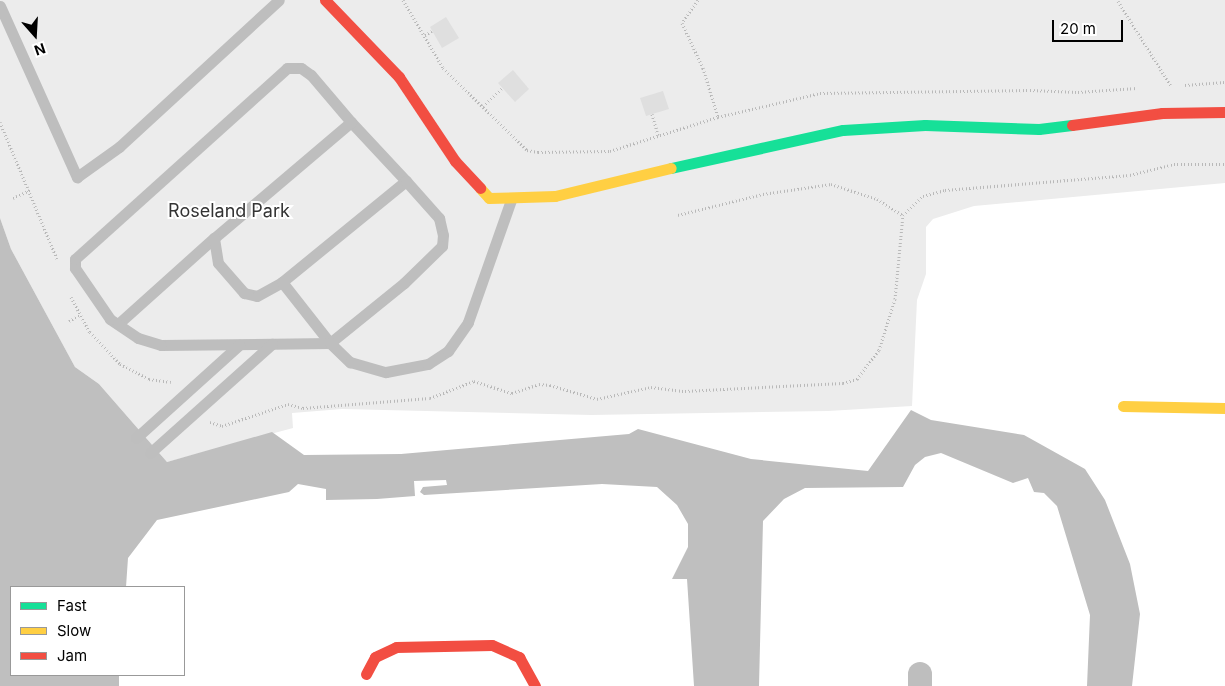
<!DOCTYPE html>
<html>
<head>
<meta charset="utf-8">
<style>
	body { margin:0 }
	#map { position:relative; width:1225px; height:686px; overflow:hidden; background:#fff; font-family:Inter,sans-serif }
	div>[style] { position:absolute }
	.green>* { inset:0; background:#ececec }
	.water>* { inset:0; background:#bfbfbf }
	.building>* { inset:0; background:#dfdfdf }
	.path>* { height:3px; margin-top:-1.5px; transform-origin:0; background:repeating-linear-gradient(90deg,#b9b9b9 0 1px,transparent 0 3.5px) }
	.lane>* { height:11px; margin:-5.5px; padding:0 5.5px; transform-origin:5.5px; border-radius:5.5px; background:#bebebe }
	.street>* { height:24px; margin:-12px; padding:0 12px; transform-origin:12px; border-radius:12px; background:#bebebe }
	.fast>* { height:11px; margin:-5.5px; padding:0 5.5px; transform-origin:5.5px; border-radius:5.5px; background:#16e098 }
	.slow>* { height:11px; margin:-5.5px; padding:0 5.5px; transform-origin:5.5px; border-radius:5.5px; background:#ffcf43 }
	.jam>* { height:11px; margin:-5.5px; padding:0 5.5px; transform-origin:5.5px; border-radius:5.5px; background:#f24e42 }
	span { translate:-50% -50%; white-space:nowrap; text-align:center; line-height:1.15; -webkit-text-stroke:4px #fff; paint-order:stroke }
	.park-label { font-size:18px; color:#333 }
	.legend { position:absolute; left:10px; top:586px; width:175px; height:90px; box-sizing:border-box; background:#fff; border:1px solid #999; margin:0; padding:6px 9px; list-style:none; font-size:15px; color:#000 }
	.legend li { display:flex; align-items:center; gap:10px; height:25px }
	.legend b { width:25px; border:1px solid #999 }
	.north { position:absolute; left:10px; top:10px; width:50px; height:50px; -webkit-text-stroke:4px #fff; paint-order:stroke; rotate:161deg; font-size:14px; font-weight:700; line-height:20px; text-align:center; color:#000 }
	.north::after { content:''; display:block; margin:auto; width:18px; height:22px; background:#000; clip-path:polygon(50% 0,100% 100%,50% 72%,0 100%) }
	.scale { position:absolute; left:1052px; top:20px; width:71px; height:22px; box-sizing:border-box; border:2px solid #000; border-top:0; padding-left:6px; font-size:15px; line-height:18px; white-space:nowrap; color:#000; -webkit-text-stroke:4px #fff; paint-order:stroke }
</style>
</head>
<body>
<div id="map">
	<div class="green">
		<i style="clip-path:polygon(0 0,1225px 0,1225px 183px,974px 206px,933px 219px,926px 227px,926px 274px,917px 300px,912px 406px,828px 411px,591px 415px,342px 409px,292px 413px,293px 428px,167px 462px,99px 384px,75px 367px,11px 249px,0 218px)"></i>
	</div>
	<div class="water">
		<i style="clip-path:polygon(0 218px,11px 249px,75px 367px,99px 384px,167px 462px,272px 432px,304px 455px,401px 454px,629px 434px,638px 429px,751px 459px,868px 471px,911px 410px,931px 420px,1024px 435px,1085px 469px,1105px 500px,1130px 564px,1140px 614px,1132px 686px,1087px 686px,1090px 615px,1057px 506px,1044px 493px,1034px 492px,1028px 478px,1013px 483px,941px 453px,925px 457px,915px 465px,903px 487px,805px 488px,784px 499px,763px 521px,759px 686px,694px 686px,687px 579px,672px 579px,688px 547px,688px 524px,677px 505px,657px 487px,602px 484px,424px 495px,420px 492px,423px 487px,447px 485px,446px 480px,414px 481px,415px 496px,377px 499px,326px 500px,326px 489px,298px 484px,289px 492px,157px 520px,128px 558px,126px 587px,11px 587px,11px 675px,119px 675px,119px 686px,0 686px)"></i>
	</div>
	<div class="building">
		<i style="clip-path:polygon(446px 17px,459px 38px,442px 48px,430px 27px)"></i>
		<i style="clip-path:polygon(513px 70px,529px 89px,515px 102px,498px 83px)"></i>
		<i style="clip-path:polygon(663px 91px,669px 109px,646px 116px,640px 98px)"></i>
	</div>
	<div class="path">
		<i style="left:403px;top:0;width:79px;rotate:59.5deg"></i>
		<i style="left:443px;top:68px;width:117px;rotate:44.3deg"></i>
		<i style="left:527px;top:150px;width:11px;rotate:10deg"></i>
		<i style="left:538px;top:152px;width:72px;rotate:-0.8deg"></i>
		<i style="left:610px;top:151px;width:113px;rotate:-17.5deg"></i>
		<i style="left:718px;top:117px;width:105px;rotate:-13.2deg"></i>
		<i style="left:820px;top:93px;width:210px;rotate:-0.8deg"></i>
		<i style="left:1030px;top:90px;width:48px;rotate:2.4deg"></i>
		<i style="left:1078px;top:92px;width:59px;rotate:-3.9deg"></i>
		<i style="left:698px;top:0;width:28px;rotate:125deg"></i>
		<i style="left:682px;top:23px;width:50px;rotate:65deg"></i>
		<i style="left:703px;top:68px;width:51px;rotate:73deg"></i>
		<i style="left:1118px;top:1px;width:100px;rotate:58.1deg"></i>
		<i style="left:425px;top:35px;width:8px;rotate:-30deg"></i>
		<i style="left:1185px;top:85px;width:40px;rotate:-4.3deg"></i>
		<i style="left:483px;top:106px;width:26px;rotate:-43deg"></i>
		<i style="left:652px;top:114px;width:22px;rotate:74deg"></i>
		<i style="left:0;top:122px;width:148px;rotate:67.4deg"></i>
		<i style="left:13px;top:198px;width:19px;rotate:-25deg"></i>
		<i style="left:678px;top:215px;width:88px;rotate:-13.9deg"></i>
		<i style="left:763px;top:194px;width:69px;rotate:-8.4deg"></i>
		<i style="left:831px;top:184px;width:48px;rotate:18.1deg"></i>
		<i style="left:877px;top:199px;width:31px;rotate:32deg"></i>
		<i style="left:71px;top:297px;width:40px;rotate:62deg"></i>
		<i style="left:90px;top:332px;width:44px;rotate:46.8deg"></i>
		<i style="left:120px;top:364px;width:33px;rotate:27deg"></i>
		<i style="left:149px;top:379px;width:22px;rotate:8deg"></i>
		<i style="left:69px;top:321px;width:13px;rotate:-29deg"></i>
		<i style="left:210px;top:422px;width:13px;rotate:18deg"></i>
		<i style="left:222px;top:426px;width:70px;rotate:-18.4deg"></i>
		<i style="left:288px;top:404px;width:16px;rotate:15deg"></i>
		<i style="left:303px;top:408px;width:127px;rotate:-4.5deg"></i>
		<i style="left:430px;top:398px;width:47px;rotate:-21.1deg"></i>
		<i style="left:474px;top:381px;width:40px;rotate:18deg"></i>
		<i style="left:512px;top:393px;width:28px;rotate:-18deg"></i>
		<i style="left:539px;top:384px;width:11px;rotate:5deg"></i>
		<i style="left:550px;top:385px;width:49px;rotate:16.6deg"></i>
		<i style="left:597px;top:399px;width:55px;rotate:-12.5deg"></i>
		<i style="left:651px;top:387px;width:34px;rotate:7deg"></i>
		<i style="left:685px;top:391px;width:158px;rotate:-2.9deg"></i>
		<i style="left:843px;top:383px;width:15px;rotate:-16deg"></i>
		<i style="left:857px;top:379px;width:36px;rotate:-53deg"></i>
		<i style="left:879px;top:350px;width:53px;rotate:-72.6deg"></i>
		<i style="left:895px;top:299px;width:84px;rotate:-84.6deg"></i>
		<i style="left:903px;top:215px;width:28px;rotate:-44deg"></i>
		<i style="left:923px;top:196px;width:23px;rotate:-15deg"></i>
		<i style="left:945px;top:190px;width:186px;rotate:-4.6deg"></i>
		<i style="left:1130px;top:175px;width:45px;rotate:-14deg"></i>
		<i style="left:1174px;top:164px;width:51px"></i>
	</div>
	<div class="lane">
		<i style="left:0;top:6px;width:188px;rotate:65.8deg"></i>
		<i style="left:77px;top:177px;width:52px;rotate:-35.5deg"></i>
		<i style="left:119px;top:147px;width:217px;rotate:-42.6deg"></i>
		<i style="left:351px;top:122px;width:81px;rotate:47deg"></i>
		<i style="left:282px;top:282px;width:78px;rotate:51.8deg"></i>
		<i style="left:118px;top:324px;width:129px;rotate:-41.9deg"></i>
		<i style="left:330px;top:343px;width:169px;rotate:179.3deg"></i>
		<i style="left:161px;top:345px;width:24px;rotate:-163deg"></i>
		<i style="left:138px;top:338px;width:34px;rotate:-146deg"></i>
		<i style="left:110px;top:319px;width:62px;rotate:-124.5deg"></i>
		<i style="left:75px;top:268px;width:9px;rotate:-90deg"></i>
		<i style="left:75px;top:259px;width:285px;rotate:-42deg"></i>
		<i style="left:287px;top:68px;width:14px"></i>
		<i style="left:301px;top:68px;width:12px;rotate:35deg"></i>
		<i style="left:311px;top:75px;width:62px;rotate:49.6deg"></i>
		<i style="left:351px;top:122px;width:180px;rotate:139.7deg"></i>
		<i style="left:214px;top:238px;width:25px;rotate:81deg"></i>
		<i style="left:218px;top:263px;width:40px;rotate:49deg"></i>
		<i style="left:244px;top:293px;width:13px;rotate:13deg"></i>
		<i style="left:257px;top:296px;width:29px;rotate:-29deg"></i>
		<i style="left:282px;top:282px;width:160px;rotate:-39.2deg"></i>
		<i style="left:406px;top:181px;width:50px;rotate:48.3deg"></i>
		<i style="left:439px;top:218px;width:17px;rotate:77deg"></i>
		<i style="left:443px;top:235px;width:11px;rotate:95deg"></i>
		<i style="left:442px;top:246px;width:53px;rotate:135.8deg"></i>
		<i style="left:404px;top:283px;width:95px;rotate:141deg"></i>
		<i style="left:330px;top:343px;width:28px;rotate:44deg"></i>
		<i style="left:350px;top:362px;width:37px;rotate:16deg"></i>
		<i style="left:386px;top:372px;width:43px;rotate:-10.8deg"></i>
		<i style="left:428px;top:364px;width:24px;rotate:-33deg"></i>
		<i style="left:448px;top:351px;width:35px;rotate:-55deg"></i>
		<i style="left:468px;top:322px;width:129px;rotate:-70.6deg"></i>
		<i style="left:136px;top:438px;width:139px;rotate:-42.1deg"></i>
		<i style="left:150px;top:453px;width:164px;rotate:-41.8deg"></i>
	</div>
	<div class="street">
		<i style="left:920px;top:686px;width:12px;rotate:-90deg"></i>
	</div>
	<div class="fast">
		<i style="left:671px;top:168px;width:176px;rotate:-12.5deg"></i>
		<i style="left:843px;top:130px;width:82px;rotate:-3.5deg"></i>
		<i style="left:925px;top:125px;width:114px;rotate:2deg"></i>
		<i style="left:1039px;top:129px;width:33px;rotate:-7deg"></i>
	</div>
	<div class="slow">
		<i style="left:480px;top:188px;width:13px;rotate:48deg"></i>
		<i style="left:489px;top:198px;width:66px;rotate:-1.7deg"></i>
		<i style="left:555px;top:196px;width:119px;rotate:-13.6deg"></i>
		<i style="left:1123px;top:406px;width:102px;rotate:1.1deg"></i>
	</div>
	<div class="jam">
		<i style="left:325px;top:0;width:107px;rotate:46.1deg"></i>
		<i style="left:399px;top:77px;width:101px;rotate:56.3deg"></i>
		<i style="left:455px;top:161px;width:37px;rotate:47deg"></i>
		<i style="left:1072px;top:125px;width:91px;rotate:-7.6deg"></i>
		<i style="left:1162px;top:113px;width:63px;rotate:-0.9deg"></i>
		<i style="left:366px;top:674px;width:19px;rotate:-62deg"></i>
		<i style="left:375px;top:657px;width:23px;rotate:-25deg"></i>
		<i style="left:396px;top:647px;width:96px;rotate:-1.2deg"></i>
		<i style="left:492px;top:645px;width:30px;rotate:24deg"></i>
		<i style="left:519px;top:657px;width:33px;rotate:61deg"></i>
	</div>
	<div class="park-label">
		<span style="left:229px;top:211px">Roseland Park</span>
	</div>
	<ul class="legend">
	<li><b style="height:6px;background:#16e098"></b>Fast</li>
	<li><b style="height:6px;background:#ffcf43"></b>Slow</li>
	<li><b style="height:6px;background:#f24e42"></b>Jam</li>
	</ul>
	<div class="north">N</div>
	<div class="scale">20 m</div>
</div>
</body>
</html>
